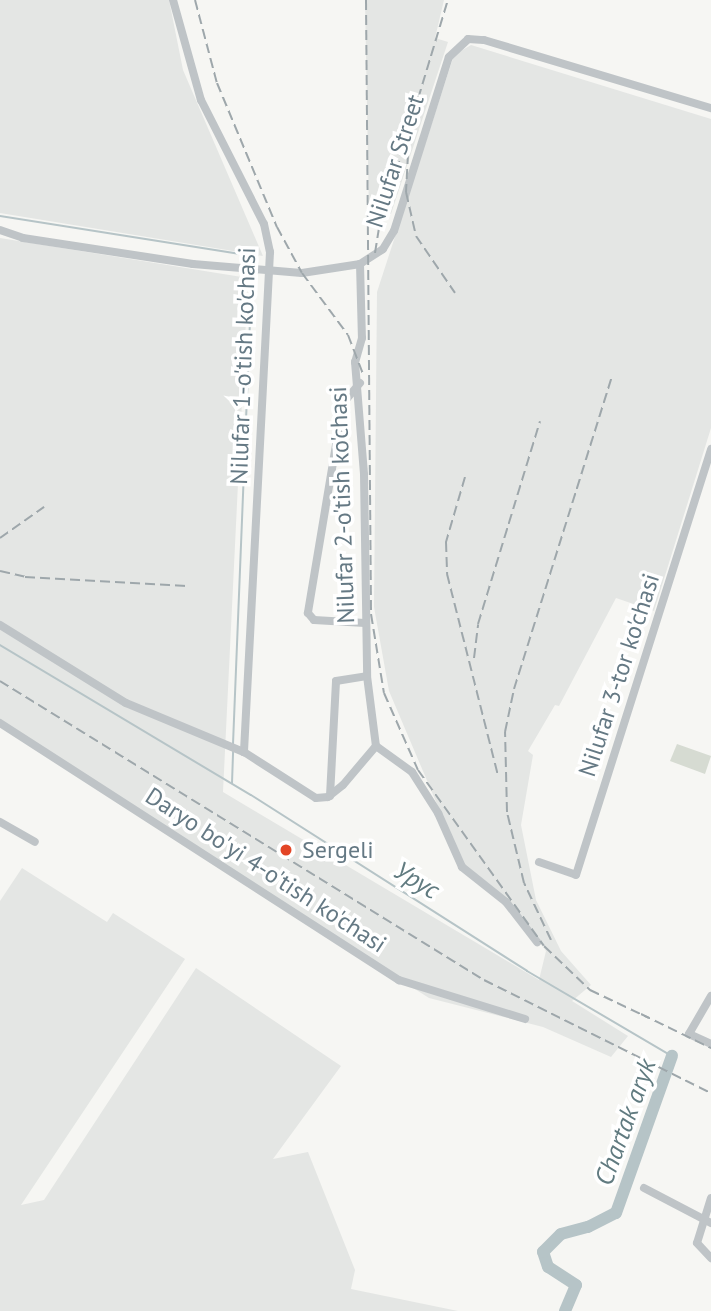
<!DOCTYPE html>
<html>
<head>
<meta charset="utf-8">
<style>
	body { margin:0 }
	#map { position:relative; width:711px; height:1311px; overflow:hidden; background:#f6f6f3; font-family:"PT Sans",sans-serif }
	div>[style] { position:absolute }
	.built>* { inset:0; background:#e4e6e4 }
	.green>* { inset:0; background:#d6dbd2 }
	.stream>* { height:2px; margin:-1px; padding:0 1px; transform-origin:1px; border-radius:1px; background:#b6c4c7 }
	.river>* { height:12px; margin:-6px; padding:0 6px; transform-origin:6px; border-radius:6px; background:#b6c4c7 }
	.street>* { height:8px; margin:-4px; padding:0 4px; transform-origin:4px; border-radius:4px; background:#bfc4c7 }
	.rail>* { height:2px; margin-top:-1px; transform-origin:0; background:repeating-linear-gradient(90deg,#9ea7ab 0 10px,transparent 0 15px) }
	.dots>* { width:19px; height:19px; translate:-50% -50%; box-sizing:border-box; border:4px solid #fff; border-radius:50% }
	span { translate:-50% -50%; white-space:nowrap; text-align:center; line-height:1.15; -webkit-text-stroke:7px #fff; paint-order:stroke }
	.street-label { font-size:24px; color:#657984 }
	.poi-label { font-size:24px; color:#657984 }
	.left { translate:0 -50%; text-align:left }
	.water-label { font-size:26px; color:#617b80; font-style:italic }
</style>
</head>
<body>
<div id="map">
	<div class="built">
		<i style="clip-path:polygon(0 0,169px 0,183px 70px,263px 256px,0 213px)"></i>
		<i style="clip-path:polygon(365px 0,444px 0,435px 38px,448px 42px,391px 214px,369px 214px)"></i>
		<i style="clip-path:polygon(471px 45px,711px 119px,711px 428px,654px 611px,616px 598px,559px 706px,555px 705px,528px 751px,533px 755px,521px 825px,536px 900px,561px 951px,591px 985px,572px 1001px,628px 1036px,611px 1057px,543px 1027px,429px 998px,0 726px,0 238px,248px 278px,223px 792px,539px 980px,546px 951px,507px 899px,462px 863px,389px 691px,374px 607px,377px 292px,454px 55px)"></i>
		<i style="clip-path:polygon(22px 868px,107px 922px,113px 913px,185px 959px,21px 1205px,44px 1200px,196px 968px,341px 1066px,273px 1159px,308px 1152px,355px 1270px,351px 1289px,458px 1311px,0 1311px,0 901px)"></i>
	</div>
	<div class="green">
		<i style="clip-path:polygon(677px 744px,711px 756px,705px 774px,670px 761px)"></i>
	</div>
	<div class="stream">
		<i style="left:0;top:216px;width:256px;rotate:9deg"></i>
		<i style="left:253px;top:256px;width:9px;rotate:96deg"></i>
		<i style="left:0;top:645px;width:292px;rotate:30.9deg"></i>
		<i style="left:251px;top:795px;width:327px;rotate:32.5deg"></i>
		<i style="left:527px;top:971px;width:168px;rotate:30.4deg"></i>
		<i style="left:672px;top:1056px;width:5px;rotate:-53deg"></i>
		<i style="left:233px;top:744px;width:473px;rotate:-87.7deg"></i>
		<i style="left:232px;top:783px;width:33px;rotate:-88deg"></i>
	</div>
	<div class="river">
		<i style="left:565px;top:1311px;width:28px;rotate:-67deg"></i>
		<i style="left:576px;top:1285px;width:33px;rotate:-147deg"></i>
		<i style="left:548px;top:1267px;width:16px;rotate:-108deg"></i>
		<i style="left:543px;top:1252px;width:25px;rotate:-45deg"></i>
		<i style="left:561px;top:1234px;width:28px;rotate:-15deg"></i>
		<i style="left:588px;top:1227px;width:31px;rotate:-27deg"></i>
		<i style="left:616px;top:1213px;width:167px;rotate:-70.4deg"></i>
	</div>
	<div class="street">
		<i style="left:173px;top:0;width:104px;rotate:74.4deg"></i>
		<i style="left:201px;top:100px;width:139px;rotate:63.1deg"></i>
		<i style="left:264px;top:224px;width:29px;rotate:78deg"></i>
		<i style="left:270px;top:252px;width:501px;rotate:92.98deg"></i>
		<i style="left:0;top:230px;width:24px;rotate:19deg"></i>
		<i style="left:23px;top:238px;width:172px;rotate:8.7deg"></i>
		<i style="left:193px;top:264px;width:109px;rotate:4.7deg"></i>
		<i style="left:302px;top:273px;width:59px;rotate:-8.8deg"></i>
		<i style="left:360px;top:264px;width:27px;rotate:-33deg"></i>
		<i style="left:383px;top:249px;width:21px;rotate:-59deg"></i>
		<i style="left:394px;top:231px;width:182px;rotate:-72.5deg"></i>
		<i style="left:449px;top:57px;width:26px;rotate:-43deg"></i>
		<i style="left:468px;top:39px;width:16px;rotate:4deg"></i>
		<i style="left:484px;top:40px;width:237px;rotate:16.7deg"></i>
		<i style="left:360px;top:264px;width:74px;rotate:88.5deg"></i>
		<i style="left:362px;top:338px;width:25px;rotate:106deg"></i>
		<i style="left:355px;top:362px;width:113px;rotate:85.4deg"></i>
		<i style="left:364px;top:475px;width:201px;rotate:89.1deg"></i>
		<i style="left:367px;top:676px;width:71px;rotate:82.7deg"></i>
		<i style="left:376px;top:746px;width:44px;rotate:35.8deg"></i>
		<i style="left:412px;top:772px;width:49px;rotate:57.6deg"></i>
		<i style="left:438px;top:813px;width:59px;rotate:66deg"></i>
		<i style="left:462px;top:867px;width:56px;rotate:38.5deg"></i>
		<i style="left:506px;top:902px;width:51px;rotate:52.2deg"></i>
		<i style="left:360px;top:383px;width:26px;rotate:130deg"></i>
		<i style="left:343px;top:403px;width:213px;rotate:99.5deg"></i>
		<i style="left:308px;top:613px;width:9px;rotate:49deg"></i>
		<i style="left:314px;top:620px;width:51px;rotate:3.4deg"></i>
		<i style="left:0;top:625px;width:148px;rotate:31.8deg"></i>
		<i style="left:126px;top:703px;width:128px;rotate:22.6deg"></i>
		<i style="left:244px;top:752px;width:85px;rotate:32.6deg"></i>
		<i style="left:316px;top:798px;width:12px;rotate:-5deg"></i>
		<i style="left:328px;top:797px;width:19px;rotate:-39deg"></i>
		<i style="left:343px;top:785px;width:51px;rotate:-49.8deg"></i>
		<i style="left:0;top:723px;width:475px;rotate:32.8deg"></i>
		<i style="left:399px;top:980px;width:132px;rotate:17.2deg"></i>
		<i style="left:330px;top:796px;width:115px;rotate:-87deg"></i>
		<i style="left:336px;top:681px;width:31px;rotate:-9deg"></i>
		<i style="left:0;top:822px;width:40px;rotate:29.7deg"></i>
		<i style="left:539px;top:862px;width:39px;rotate:19deg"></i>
		<i style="left:576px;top:875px;width:447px;rotate:-72.4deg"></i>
		<i style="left:711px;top:996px;width:44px;rotate:120.1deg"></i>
		<i style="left:689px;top:1034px;width:24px;rotate:24deg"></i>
		<i style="left:644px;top:1188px;width:76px;rotate:27.6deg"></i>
		<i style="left:711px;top:1198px;width:47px;rotate:107.3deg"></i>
		<i style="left:697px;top:1243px;width:21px;rotate:47deg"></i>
	</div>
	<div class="rail">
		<i style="left:195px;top:0;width:86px;rotate:75.2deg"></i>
		<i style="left:217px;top:83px;width:156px;rotate:67.4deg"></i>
		<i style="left:277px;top:227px;width:52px;rotate:61.5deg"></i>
		<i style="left:302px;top:273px;width:77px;rotate:53.4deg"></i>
		<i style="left:348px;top:335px;width:42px;rotate:69deg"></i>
		<i style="left:366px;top:0;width:614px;rotate:89.53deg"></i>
		<i style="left:371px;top:614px;width:80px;rotate:80.7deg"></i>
		<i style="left:384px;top:693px;width:84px;rotate:66.2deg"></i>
		<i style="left:418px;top:770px;width:216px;rotate:54.4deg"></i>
		<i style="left:544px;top:946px;width:64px;rotate:43.7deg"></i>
		<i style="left:590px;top:990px;width:65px;rotate:25.4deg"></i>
		<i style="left:408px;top:154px;width:38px;rotate:93deg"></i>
		<i style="left:406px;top:192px;width:45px;rotate:77.2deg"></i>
		<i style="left:416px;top:236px;width:69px;rotate:55.6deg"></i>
		<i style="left:375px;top:253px;width:25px;rotate:-81deg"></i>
		<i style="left:379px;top:228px;width:238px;rotate:-73.2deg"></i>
		<i style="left:465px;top:477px;width:68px;rotate:106.3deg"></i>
		<i style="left:446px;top:542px;width:32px;rotate:88deg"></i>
		<i style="left:447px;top:574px;width:207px;rotate:75.8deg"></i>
		<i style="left:0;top:538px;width:54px;rotate:-35.2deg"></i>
		<i style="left:0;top:571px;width:26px;rotate:13deg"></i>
		<i style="left:25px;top:577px;width:162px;rotate:3.2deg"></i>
		<i style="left:474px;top:658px;width:34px;rotate:-83deg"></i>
		<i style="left:478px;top:624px;width:212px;rotate:-73deg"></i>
		<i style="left:0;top:681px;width:569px;rotate:31.71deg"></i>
		<i style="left:484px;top:980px;width:254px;rotate:26.5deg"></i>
		<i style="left:551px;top:940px;width:63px;rotate:-115.3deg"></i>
		<i style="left:524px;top:883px;width:73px;rotate:-103.5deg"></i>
		<i style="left:507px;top:812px;width:80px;rotate:-91.4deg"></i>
		<i style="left:505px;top:732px;width:44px;rotate:-78.2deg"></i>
		<i style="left:514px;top:689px;width:325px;rotate:-72.6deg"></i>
		<i style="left:641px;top:1014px;width:78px;rotate:25.9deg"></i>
	</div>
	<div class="dots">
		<i style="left:286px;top:850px;background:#e34526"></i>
	</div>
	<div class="street-label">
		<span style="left:395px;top:161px;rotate:-72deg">Nilufar Street</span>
		<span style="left:243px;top:366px;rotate:-88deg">Nilufar 1-o'tish ko'chasi</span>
		<span style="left:342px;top:505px;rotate:-92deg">Nilufar 2-o'tish ko'chasi</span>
		<span style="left:619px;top:675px;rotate:-72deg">Nilufar 3-tor ko'chasi</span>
		<span style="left:266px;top:870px;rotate:33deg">Daryo bo'yi 4-o'tish ko'chasi</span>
	</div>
	<div class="poi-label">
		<span class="left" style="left:302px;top:850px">Sergeli</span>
	</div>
	<div class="water-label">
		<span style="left:417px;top:880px;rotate:31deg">Урус</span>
		<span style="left:625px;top:1122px;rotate:-70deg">Chartak aryk</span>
	</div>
</div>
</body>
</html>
